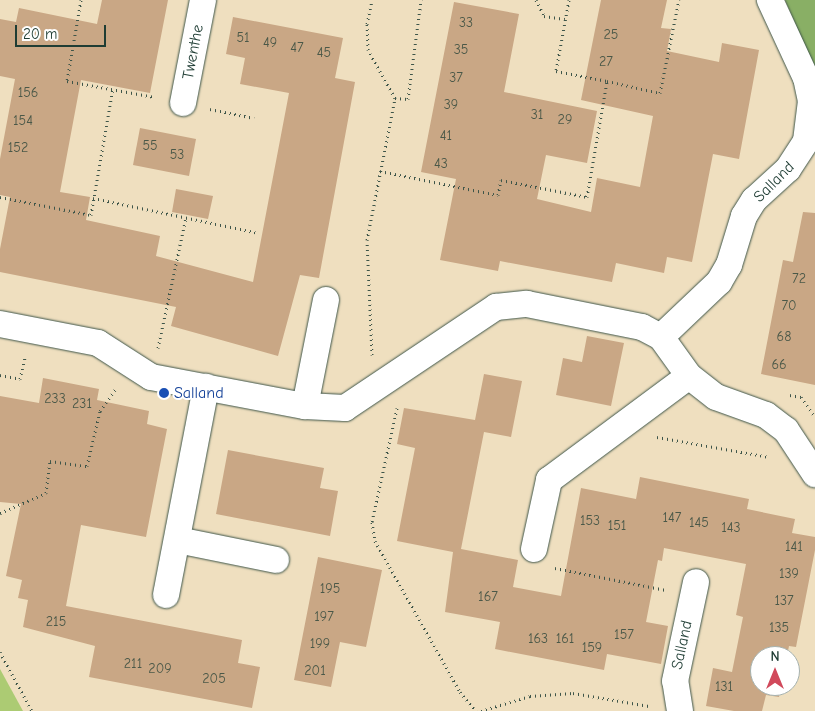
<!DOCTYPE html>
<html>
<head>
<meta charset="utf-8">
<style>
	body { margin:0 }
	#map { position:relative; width:815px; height:711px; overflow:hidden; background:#efdfbf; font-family:"Comic Neue",sans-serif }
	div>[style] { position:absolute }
	.green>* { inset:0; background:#accb73 }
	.forest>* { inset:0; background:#89af65 }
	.building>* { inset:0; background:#c9a785 }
	.path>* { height:3px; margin-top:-1.5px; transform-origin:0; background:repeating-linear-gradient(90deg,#3e5549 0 1px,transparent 0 5px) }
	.roads { filter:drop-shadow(0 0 1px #3e5549) drop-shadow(0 0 1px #3e5549) }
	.minor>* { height:26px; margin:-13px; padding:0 13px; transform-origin:13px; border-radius:13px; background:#fff }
	.dots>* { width:14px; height:14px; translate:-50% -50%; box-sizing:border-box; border:2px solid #fff; border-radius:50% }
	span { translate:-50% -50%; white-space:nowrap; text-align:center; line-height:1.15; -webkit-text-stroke:4px #fff; paint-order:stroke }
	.number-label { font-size:14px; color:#4a5848 }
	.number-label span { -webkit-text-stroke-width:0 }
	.street-label { font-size:16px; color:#1f3d34 }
	.transit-label { font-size:16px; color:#164399 }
	.left { translate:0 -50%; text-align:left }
	.north { position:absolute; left:750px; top:646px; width:50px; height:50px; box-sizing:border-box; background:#fff; border:1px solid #a5b1ae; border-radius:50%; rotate:0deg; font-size:14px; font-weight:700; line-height:20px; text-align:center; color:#1f3d34 }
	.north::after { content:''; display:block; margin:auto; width:18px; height:22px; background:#d1495b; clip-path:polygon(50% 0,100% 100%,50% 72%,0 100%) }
	.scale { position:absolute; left:15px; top:25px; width:91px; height:22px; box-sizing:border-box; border:2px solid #1f3d34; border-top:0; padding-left:6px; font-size:15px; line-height:18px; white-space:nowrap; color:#1f3d34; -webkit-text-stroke:4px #fff; paint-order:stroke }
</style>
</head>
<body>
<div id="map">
	<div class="green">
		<i style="clip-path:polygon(0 669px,23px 711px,0 711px)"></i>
	</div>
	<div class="forest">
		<i style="clip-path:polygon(785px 0,815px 0,815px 69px)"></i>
	</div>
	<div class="building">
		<i style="clip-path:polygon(102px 0,168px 0,150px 93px,81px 80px,60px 192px,90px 197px,86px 220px,160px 236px,156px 256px,253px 282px,289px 93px,240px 84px,245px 58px,226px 54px,233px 17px,343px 38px,335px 78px,355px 82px,319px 278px,300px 275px,278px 356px,171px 326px,176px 307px,0 272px,0 249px,10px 197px,0 195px,0 159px,15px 79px,0 76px,0 19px,16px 22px,19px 8px,97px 24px)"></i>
		<i style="clip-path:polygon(601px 0,667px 0,661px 28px,671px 29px,667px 51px,719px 62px,722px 43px,759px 50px,739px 159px,713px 154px,692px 262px,667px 257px,664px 273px,616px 263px,612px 282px,500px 261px,498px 271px,440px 260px,456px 179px,421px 172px,454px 2px,519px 14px,504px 92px,597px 111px,587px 163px,546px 155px,537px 199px,591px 212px,597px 178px,640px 187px,653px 116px,581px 100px)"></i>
		<i style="clip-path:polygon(140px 128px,196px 139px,189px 176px,133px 165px)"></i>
		<i style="clip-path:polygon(176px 189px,213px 196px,208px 219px,172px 212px)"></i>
		<i style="clip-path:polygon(803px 212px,815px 213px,815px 385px,761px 374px,783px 260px,793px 262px)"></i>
		<i style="clip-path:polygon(587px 336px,624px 343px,611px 406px,556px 395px,563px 358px,582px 362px)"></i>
		<i style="clip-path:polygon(484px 374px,522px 381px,511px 437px,484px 432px,461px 549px,518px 560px,513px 587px,561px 596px,581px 488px,636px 499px,640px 477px,749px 499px,747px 509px,795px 519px,792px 533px,815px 537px,815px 550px,796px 647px,789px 646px,787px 656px,760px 656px,760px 686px,781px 686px,779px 697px,766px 695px,762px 711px,734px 711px,706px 706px,713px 668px,732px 672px,743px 617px,736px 615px,746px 564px,664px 548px,662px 561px,658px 560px,646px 622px,668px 626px,661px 664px,607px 654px,604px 670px,495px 649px,500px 622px,445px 612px,453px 552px,397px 541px,415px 448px,397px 444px,404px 408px,475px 420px)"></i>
		<i style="clip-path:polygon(43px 378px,99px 389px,97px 400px,149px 411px,147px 424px,167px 429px,146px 537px,81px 525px,66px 606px,242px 640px,238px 663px,260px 667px,252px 708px,89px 677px,95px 646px,23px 627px,28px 600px,18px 598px,22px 580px,6px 576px,21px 504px,0 502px,0 396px,39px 403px)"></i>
		<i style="clip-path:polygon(228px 450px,324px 468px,320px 488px,338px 491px,330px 536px,216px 514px)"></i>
		<i style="clip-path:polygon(318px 557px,382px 570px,366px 647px,340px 642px,331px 687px,294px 680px)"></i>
	</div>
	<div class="path">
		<i style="left:81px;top:0;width:82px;rotate:99.8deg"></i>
		<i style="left:67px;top:81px;width:89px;rotate:10.3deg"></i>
		<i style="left:536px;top:0;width:18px;rotate:63deg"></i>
		<i style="left:544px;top:16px;width:21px;rotate:8deg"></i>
		<i style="left:569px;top:0;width:72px;rotate:100.4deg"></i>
		<i style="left:556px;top:71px;width:52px;rotate:11.1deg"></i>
		<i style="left:395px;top:98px;width:13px;rotate:4deg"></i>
		<i style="left:408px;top:99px;width:100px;rotate:-82.5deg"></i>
		<i style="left:210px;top:109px;width:45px;rotate:11.6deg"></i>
		<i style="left:380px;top:171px;width:120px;rotate:11.5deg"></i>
		<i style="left:498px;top:195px;width:15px;rotate:-79deg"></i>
		<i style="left:501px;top:180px;width:88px;rotate:11.2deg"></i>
		<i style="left:587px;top:197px;width:118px;rotate:-80.2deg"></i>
		<i style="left:607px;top:81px;width:54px;rotate:12.8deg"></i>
		<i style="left:660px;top:93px;width:95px;rotate:-78.5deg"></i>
		<i style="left:0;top:197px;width:93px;rotate:11.2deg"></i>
		<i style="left:91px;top:215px;width:129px;rotate:-80.2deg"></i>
		<i style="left:93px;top:198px;width:166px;rotate:11.9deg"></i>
		<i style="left:158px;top:348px;width:134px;rotate:-77.9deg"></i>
		<i style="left:372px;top:355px;width:115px;rotate:-92.5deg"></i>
		<i style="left:367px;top:240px;width:145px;rotate:-78.8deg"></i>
		<i style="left:395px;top:98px;width:55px;rotate:-119.4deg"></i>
		<i style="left:368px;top:50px;width:26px;rotate:-92deg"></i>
		<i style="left:367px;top:24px;width:25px;rotate:-78deg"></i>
		<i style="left:0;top:375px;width:20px;rotate:11deg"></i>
		<i style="left:20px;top:379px;width:22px;rotate:-77deg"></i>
		<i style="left:790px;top:395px;width:11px;rotate:10deg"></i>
		<i style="left:801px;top:397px;width:24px;rotate:55deg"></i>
		<i style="left:397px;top:408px;width:117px;rotate:102.4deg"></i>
		<i style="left:372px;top:522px;width:19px;rotate:81deg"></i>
		<i style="left:375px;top:541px;width:173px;rotate:60.6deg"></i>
		<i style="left:460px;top:692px;width:25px;rotate:50deg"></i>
		<i style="left:657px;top:437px;width:114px;rotate:10.1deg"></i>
		<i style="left:0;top:513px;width:50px;rotate:-23.5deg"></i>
		<i style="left:46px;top:493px;width:32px;rotate:-83deg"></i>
		<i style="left:50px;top:461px;width:37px;rotate:8deg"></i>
		<i style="left:87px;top:466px;width:57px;rotate:-76.7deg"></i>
		<i style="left:100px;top:411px;width:28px;rotate:-55deg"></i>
		<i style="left:555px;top:568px;width:113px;rotate:11.2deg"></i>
		<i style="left:0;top:652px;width:67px;rotate:61.5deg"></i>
		<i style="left:481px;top:711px;width:51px;rotate:-17deg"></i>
		<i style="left:530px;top:696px;width:43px;rotate:-4deg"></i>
		<i style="left:573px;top:693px;width:77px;rotate:9.7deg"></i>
	</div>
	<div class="roads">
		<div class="minor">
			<i style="left:183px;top:103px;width:105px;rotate:-79deg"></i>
			<i style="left:0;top:324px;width:100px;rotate:11deg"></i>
			<i style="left:98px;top:343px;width:63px;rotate:32.7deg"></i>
			<i style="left:151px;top:377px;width:157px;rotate:10.7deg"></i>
			<i style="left:305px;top:406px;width:40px;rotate:2.9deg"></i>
			<i style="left:345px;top:408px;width:182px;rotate:-33.8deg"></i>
			<i style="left:496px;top:307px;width:31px;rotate:-6deg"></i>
			<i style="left:527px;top:304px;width:117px;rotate:11.3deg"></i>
			<i style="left:642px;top:327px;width:21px;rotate:28deg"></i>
			<i style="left:661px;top:337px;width:48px;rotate:54.3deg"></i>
			<i style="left:689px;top:376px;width:34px;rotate:38deg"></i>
			<i style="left:716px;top:397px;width:53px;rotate:19.8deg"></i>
			<i style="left:766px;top:415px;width:25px;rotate:37deg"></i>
			<i style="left:786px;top:430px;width:53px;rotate:56.6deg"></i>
			<i style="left:661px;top:337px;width:80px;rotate:-43.5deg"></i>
			<i style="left:719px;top:282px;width:20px;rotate:-60deg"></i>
			<i style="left:729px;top:265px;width:51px;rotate:-73deg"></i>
			<i style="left:744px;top:216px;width:19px;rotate:-58deg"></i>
			<i style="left:754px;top:200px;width:46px;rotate:-42.4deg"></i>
			<i style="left:788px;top:169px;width:33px;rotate:-57deg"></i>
			<i style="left:806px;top:141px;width:40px;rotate:-82.9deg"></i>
			<i style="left:811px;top:101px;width:24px;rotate:-102deg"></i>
			<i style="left:806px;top:78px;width:86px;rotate:-114.8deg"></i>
			<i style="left:305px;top:406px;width:108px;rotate:-78.8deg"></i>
			<i style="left:178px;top:540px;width:100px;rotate:11.5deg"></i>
			<i style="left:534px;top:549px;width:71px;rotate:-77.7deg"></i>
			<i style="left:549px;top:480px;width:174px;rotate:-36.6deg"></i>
			<i style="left:166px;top:595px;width:212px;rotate:-79.1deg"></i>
			<i style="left:680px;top:711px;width:30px;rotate:-99deg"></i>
			<i style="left:675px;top:681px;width:101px;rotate:-78deg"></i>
		</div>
	</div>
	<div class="dots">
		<i style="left:164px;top:393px;background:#1a4fb4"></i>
	</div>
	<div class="number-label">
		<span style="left:466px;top:23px">33</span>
		<span style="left:611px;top:35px">25</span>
		<span style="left:243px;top:38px">51</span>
		<span style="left:270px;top:43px">49</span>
		<span style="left:297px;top:48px">47</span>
		<span style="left:461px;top:50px">35</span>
		<span style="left:324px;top:53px">45</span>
		<span style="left:606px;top:62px">27</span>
		<span style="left:456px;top:78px">37</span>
		<span style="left:28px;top:93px">156</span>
		<span style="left:451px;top:105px">39</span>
		<span style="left:537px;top:115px">31</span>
		<span style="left:565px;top:120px">29</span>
		<span style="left:23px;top:121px">154</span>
		<span style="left:446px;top:136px">41</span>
		<span style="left:150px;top:146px">55</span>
		<span style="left:18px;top:148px">152</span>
		<span style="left:177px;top:155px">53</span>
		<span style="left:441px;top:164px">43</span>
		<span style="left:799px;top:279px">72</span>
		<span style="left:789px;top:306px">70</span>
		<span style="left:784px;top:337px">68</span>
		<span style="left:779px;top:365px">66</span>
		<span style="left:55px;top:399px">233</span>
		<span style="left:82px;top:404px">231</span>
		<span style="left:672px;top:518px">147</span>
		<span style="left:590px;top:521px">153</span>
		<span style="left:699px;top:523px">145</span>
		<span style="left:617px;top:526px">151</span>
		<span style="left:731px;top:528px">143</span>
		<span style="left:794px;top:547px">141</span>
		<span style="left:789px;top:574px">139</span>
		<span style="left:330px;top:589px">195</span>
		<span style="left:488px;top:597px">167</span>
		<span style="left:784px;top:601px">137</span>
		<span style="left:324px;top:617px">197</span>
		<span style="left:56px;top:622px">215</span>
		<span style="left:779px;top:628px">135</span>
		<span style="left:624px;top:635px">157</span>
		<span style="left:538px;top:639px">163</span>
		<span style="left:565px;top:639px">161</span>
		<span style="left:320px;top:644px">199</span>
		<span style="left:592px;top:648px">159</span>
		<span style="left:133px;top:664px">211</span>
		<span style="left:160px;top:669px">209</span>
		<span style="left:315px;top:671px">201</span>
		<span style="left:214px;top:679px">205</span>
		<span style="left:724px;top:687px">131</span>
	</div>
	<div class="street-label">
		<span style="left:193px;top:52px;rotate:-79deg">Twenthe</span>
		<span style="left:774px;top:182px;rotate:-45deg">Salland</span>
		<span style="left:682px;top:645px;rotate:-78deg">Salland</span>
	</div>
	<div class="transit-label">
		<span class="left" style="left:174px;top:393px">Salland</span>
	</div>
	<div class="north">N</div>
	<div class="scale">20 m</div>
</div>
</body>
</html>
